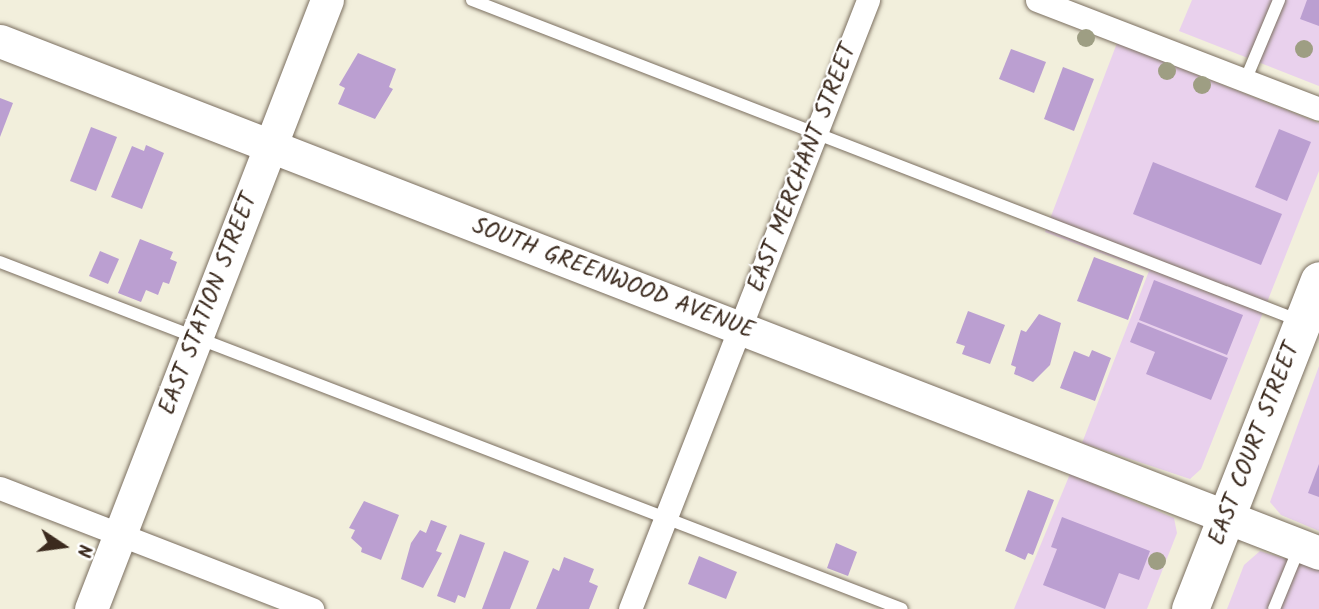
<!DOCTYPE html>
<html>
<head>
<meta charset="utf-8">
<style>
	body { margin:0 }
	#map { position:relative; width:1319px; height:609px; overflow:hidden; background:#f2efdc; font-family:Kalam,sans-serif }
	div>[style] { position:absolute }
	.built>* { inset:0; background:#e9d1ed }
	.building>* { inset:0; background:#bb9fd1 }
	.roads { filter:drop-shadow(0 0 2px #7b6f60) drop-shadow(0 0 2px #7b6f60) }
	.lane>* { height:12px; margin:-6px; padding:0 6px; transform-origin:6px; border-radius:6px; background:#fff }
	.street>* { height:23px; margin:-11.5px; padding:0 11.5px; transform-origin:11.5px; border-radius:11.5px; background:#fff }
	.secondary>* { height:33px; margin:-16.5px; padding:0 16.5px; transform-origin:16.5px; border-radius:16.5px; background:#fff }
	.primary>* { height:37px; margin:-18.5px; padding:0 18.5px; transform-origin:18.5px; border-radius:18.5px; background:#fff }
	.trees>* { width:18px; height:18px; margin:-9px; border-radius:50%; background:#9e9e83 }
	span { translate:-50% -50%; white-space:nowrap; text-align:center; line-height:1.15; -webkit-text-stroke:5px #fff; paint-order:stroke }
	.street-label { font-size:23px; color:#3b2a1e }
	.north { position:absolute; left:28px; top:511px; width:70px; height:70px; -webkit-text-stroke:5px #fff; paint-order:stroke; rotate:103deg; font-size:19px; font-weight:700; line-height:28px; text-align:center; color:#3b2a1e }
	.north::after { content:''; display:block; margin:auto; width:24px; height:32px; background:#3b2a1e; clip-path:polygon(50% 0,100% 100%,50% 72%,0 100%) }
</style>
</head>
<body>
<div id="map">
	<div class="built">
		<i style="clip-path:polygon(1192px 0,1319px 0,1319px 86px,1179px 31px)"></i>
		<i style="clip-path:polygon(1117px 43px,1319px 123px,1319px 171px,1201px 469px,1190px 479px,1082px 443px,1149px 271px,1045px 232px)"></i>
		<i style="clip-path:polygon(1319px 366px,1319px 531px,1281px 515px,1270px 502px)"></i>
		<i style="clip-path:polygon(1070px 474px,1174px 518px,1177px 533px,1147px 609px,1014px 609px)"></i>
		<i style="clip-path:polygon(1260px 551px,1319px 569px,1319px 609px,1227px 609px,1244px 565px)"></i>
	</div>
	<div class="building">
		<i style="clip-path:polygon(1307px 0,1319px 0,1319px 26px,1300px 19px)"></i>
		<i style="clip-path:polygon(1011px 49px,1046px 62px,1034px 93px,999px 79px)"></i>
		<i style="clip-path:polygon(358px 53px,396px 69px,389px 87px,393px 89px,375px 119px,338px 104px,345px 88px,339px 85px)"></i>
		<i style="clip-path:polygon(1063px 67px,1094px 79px,1074px 131px,1044px 119px)"></i>
		<i style="clip-path:polygon(0 98px,13px 103px,0 137px)"></i>
		<i style="clip-path:polygon(91px 127px,117px 137px,96px 191px,70px 181px)"></i>
		<i style="clip-path:polygon(1279px 129px,1311px 142px,1287px 201px,1255px 187px)"></i>
		<i style="clip-path:polygon(146px 145px,164px 153px,142px 209px,111px 197px,132px 146px,144px 151px)"></i>
		<i style="clip-path:polygon(1153px 162px,1282px 214px,1261px 265px,1133px 214px)"></i>
		<i style="clip-path:polygon(140px 239px,173px 252px,170px 259px,177px 262px,169px 284px,163px 282px,158px 295px,146px 290px,141px 302px,118px 293px)"></i>
		<i style="clip-path:polygon(100px 251px,119px 259px,108px 284px,89px 276px)"></i>
		<i style="clip-path:polygon(1094px 257px,1144px 276px,1128px 320px,1077px 301px)"></i>
		<i style="clip-path:polygon(1154px 280px,1243px 315px,1227px 355px,1139px 320px)"></i>
		<i style="clip-path:polygon(968px 311px,1005px 325px,990px 364px,962px 354px,965px 346px,956px 343px)"></i>
		<i style="clip-path:polygon(1039px 314px,1061px 323px,1050px 365px,1033px 382px,1014px 374px,1016px 367px,1011px 365px,1021px 330px,1026px 332px)"></i>
		<i style="clip-path:polygon(1138px 322px,1228px 358px,1211px 400px,1146px 374px,1155px 352px,1130px 342px)"></i>
		<i style="clip-path:polygon(1092px 350px,1111px 358px,1095px 401px,1060px 388px,1074px 351px,1089px 357px)"></i>
		<i style="clip-path:polygon(1319px 464px,1319px 497px,1308px 493px)"></i>
		<i style="clip-path:polygon(1028px 490px,1054px 500px,1033px 555px,1028px 553px,1025px 560px,1005px 551px)"></i>
		<i style="clip-path:polygon(364px 501px,399px 515px,381px 560px,361px 552px,362px 548px,351px 538px,355px 530px,349px 528px)"></i>
		<i style="clip-path:polygon(1062px 517px,1150px 551px,1139px 580px,1119px 573px,1105px 609px,1043px 585px,1057px 549px,1051px 547px)"></i>
		<i style="clip-path:polygon(431px 520px,447px 526px,436px 551px,442px 553px,423px 588px,401px 579px,411px 543px,420px 530px,426px 533px)"></i>
		<i style="clip-path:polygon(460px 534px,485px 543px,465px 598px,458px 595px,455px 603px,437px 596px)"></i>
		<i style="clip-path:polygon(836px 543px,857px 552px,848px 576px,827px 568px)"></i>
		<i style="clip-path:polygon(504px 551px,529px 561px,510px 609px,482px 609px)"></i>
		<i style="clip-path:polygon(699px 556px,737px 572px,726px 599px,688px 584px)"></i>
		<i style="clip-path:polygon(564px 557px,594px 569px,589px 582px,598px 586px,589px 609px,536px 609px,553px 568px,559px 571px)"></i>
	</div>
	<div class="roads">
		<div class="lane">
			<i style="left:472px;top:0;width:888px;rotate:21.19deg"></i>
			<i style="left:1245px;top:81px;width:88px;rotate:-67.2deg"></i>
			<i style="left:0;top:262px;width:966px;rotate:21.04deg"></i>
			<i style="left:1274px;top:609px;width:68px;rotate:-67.6deg"></i>
		</div>
		<div class="street">
			<i style="left:1037px;top:0;width:302px;rotate:21.1deg"></i>
			<i style="left:0;top:488px;width:335px;rotate:21.2deg"></i>
			<i style="left:630px;top:609px;width:654px;rotate:-68.65deg"></i>
		</div>
		<div class="secondary">
			<i style="left:0;top:41px;width:1415px;rotate:21.21deg"></i>
			<i style="left:91px;top:609px;width:653px;rotate:-68.82deg"></i>
		</div>
		<div class="primary">
			<i style="left:1190px;top:609px;width:353px;rotate:-68.6deg"></i>
		</div>
	</div>
	<div class="trees">
		<i style="left:1086px;top:38px"></i>
		<i style="left:1304px;top:49px"></i>
		<i style="left:1167px;top:71px"></i>
		<i style="left:1202px;top:85px"></i>
		<i style="left:1157px;top:561px"></i>
	</div>
	<div class="street-label">
		<span style="left:803px;top:168px;rotate:-69deg">EAST MERCHANT STREET</span>
		<span style="left:613px;top:279px;rotate:21deg">SOUTH GREENWOOD AVENUE</span>
		<span style="left:209px;top:304px;rotate:-69deg">EAST STATION STREET</span>
		<span style="left:1255px;top:444px;rotate:-69deg">EAST COURT STREET</span>
	</div>
	<div class="north">N</div>
</div>
</body>
</html>
